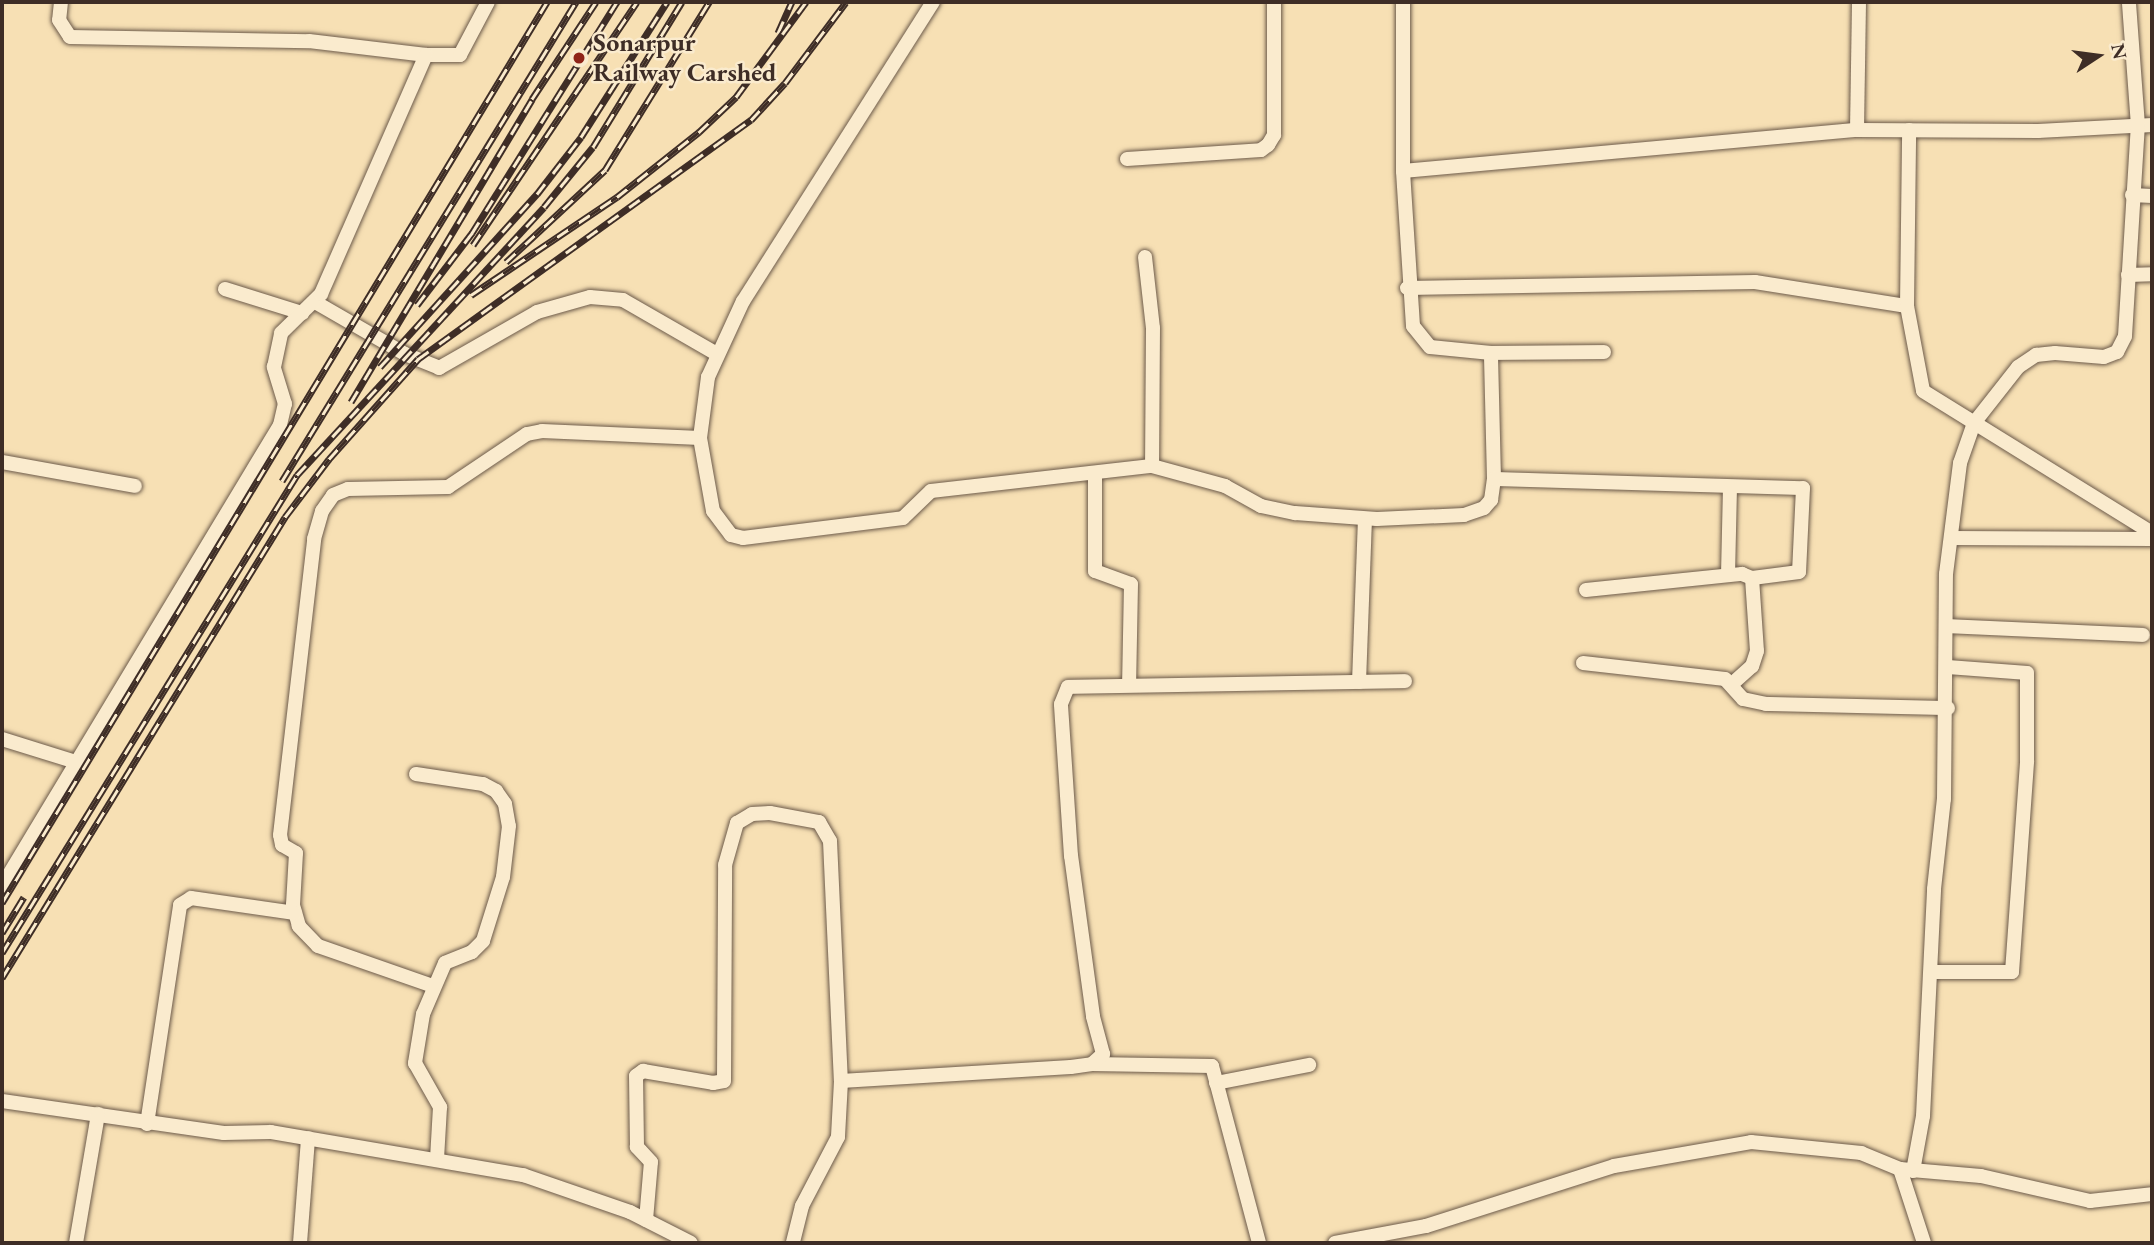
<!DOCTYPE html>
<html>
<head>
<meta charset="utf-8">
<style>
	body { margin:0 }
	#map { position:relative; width:2154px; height:1245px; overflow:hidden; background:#f7e0b4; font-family:"EB Garamond",serif }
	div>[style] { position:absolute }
	.roads { filter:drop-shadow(0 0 2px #6c5a4a) drop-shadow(0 0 2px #6c5a4a) }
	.minor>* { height:14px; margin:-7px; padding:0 7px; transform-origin:7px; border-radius:7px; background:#faebce }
	.rail>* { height:7px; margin-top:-3.5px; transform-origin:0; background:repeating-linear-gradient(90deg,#faebce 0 13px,#3e2d26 0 26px); box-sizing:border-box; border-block:2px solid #3e2d26 }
	.dots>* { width:19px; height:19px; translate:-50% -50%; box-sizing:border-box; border:4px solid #faebce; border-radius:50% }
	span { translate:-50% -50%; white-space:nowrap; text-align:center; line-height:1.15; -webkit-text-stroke:5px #faebce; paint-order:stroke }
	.poi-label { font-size:26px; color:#3e2d26; font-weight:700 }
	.left { translate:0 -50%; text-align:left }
	.frame { position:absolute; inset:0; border:4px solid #3e2d26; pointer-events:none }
	.north { position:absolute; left:2063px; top:21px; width:70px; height:70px; -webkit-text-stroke:5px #faebce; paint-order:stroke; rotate:77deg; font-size:19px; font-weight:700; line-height:28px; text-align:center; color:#3e2d26 }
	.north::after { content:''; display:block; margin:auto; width:24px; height:32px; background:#3e2d26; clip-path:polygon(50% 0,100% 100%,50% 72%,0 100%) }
</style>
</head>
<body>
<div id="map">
	<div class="roads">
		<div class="minor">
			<i style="left:61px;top:2px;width:18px;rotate:96deg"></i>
			<i style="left:59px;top:20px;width:20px;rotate:57deg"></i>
			<i style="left:70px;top:37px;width:239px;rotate:1deg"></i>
			<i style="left:309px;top:41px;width:118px;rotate:6.8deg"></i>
			<i style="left:426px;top:55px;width:34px"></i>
			<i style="left:460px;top:55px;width:60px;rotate:-62.2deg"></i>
			<i style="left:933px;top:2px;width:354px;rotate:122.4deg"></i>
			<i style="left:743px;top:301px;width:84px;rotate:114.7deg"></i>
			<i style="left:708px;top:377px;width:62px;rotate:97.5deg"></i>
			<i style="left:700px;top:438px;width:74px;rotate:79.9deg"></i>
			<i style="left:713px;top:511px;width:30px;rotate:53deg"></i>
			<i style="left:731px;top:535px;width:12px;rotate:14deg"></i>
			<i style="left:743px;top:538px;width:161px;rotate:-7.1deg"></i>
			<i style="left:903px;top:518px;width:39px;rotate:-44deg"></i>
			<i style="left:931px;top:491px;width:222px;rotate:-6.5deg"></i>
			<i style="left:1152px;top:466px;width:76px;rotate:15.3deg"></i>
			<i style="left:1225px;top:486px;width:41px;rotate:29.1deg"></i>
			<i style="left:1261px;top:506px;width:35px;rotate:12deg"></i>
			<i style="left:1295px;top:513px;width:82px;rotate:4.2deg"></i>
			<i style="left:1377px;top:519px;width:87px;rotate:-2.6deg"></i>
			<i style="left:1464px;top:515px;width:21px;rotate:-19deg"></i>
			<i style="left:1484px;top:508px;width:11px;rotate:-49deg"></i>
			<i style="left:1491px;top:500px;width:21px;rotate:-82deg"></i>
			<i style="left:1494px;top:479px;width:126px;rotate:-91.4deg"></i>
			<i style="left:1491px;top:353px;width:61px;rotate:-174.4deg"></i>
			<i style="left:1430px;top:347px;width:27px;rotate:-129deg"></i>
			<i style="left:1413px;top:326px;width:155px;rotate:-93.7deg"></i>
			<i style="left:1403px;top:171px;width:169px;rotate:-90deg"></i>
			<i style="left:1857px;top:130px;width:128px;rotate:-89.1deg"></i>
			<i style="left:1127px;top:159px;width:134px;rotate:-3.8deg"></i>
			<i style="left:1261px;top:150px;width:9px;rotate:-36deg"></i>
			<i style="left:1268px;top:145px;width:12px;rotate:-59deg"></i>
			<i style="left:1274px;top:135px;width:133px;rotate:-90deg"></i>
			<i style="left:1403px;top:171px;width:456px;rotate:-5.2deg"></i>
			<i style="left:1857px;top:130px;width:181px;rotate:0.3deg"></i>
			<i style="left:2038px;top:131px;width:114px;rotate:-3deg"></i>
			<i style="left:2132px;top:195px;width:20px;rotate:3deg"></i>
			<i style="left:1145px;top:257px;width:71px;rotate:83.6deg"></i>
			<i style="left:1153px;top:328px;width:138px;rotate:90.4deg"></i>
			<i style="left:2128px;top:275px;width:24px;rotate:-2deg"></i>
			<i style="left:1407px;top:288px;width:348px;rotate:-1deg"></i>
			<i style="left:1755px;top:282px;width:154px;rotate:9deg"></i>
			<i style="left:1907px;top:306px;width:176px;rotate:-89.3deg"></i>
			<i style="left:225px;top:289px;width:81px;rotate:17.3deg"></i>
			<i style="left:315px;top:302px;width:104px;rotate:30deg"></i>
			<i style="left:405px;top:354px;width:37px;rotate:22deg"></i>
			<i style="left:439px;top:368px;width:113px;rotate:-29.7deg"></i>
			<i style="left:537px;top:312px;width:55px;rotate:-15.8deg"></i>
			<i style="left:590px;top:297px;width:33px;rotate:5deg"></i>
			<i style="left:623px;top:300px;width:108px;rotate:29.9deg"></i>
			<i style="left:1907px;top:306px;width:86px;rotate:79.3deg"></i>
			<i style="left:1923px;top:391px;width:269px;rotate:31.8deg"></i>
			<i style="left:1491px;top:353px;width:113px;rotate:-0.5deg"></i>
			<i style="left:2px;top:462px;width:135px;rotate:10.2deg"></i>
			<i style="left:1095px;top:474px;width:97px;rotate:90deg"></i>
			<i style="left:1095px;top:571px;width:38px;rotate:20deg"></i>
			<i style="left:1131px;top:584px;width:100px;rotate:91.1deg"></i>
			<i style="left:1494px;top:479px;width:309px;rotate:1.7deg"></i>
			<i style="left:1803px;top:488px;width:84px;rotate:92.7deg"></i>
			<i style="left:1799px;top:572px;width:47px;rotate:172.7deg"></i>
			<i style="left:1951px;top:538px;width:201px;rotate:0.3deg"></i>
			<i style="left:1728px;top:575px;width:86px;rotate:-88.7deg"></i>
			<i style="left:1586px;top:590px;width:157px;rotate:-5.9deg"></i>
			<i style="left:1742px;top:574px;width:11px;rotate:22deg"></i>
			<i style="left:1752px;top:578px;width:73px;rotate:86.1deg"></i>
			<i style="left:1757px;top:651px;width:16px;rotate:108deg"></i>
			<i style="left:1752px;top:666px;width:27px;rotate:138deg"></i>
			<i style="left:1947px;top:626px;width:196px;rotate:2.6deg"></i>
			<i style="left:1583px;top:663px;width:143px;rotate:6.4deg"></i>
			<i style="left:1725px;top:679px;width:27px;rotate:48deg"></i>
			<i style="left:1743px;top:699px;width:24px;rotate:12deg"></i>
			<i style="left:1766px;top:704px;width:182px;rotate:1.3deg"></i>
			<i style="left:1359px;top:682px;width:163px;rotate:-87.9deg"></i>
			<i style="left:2px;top:739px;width:77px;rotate:17.3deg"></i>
			<i style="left:416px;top:774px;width:68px;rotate:8.5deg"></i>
			<i style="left:483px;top:784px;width:15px;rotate:28deg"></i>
			<i style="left:496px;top:791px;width:16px;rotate:55deg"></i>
			<i style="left:505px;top:804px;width:22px;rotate:80deg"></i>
			<i style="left:509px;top:826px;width:51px;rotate:96.7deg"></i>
			<i style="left:503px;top:877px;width:67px;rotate:107.4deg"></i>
			<i style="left:483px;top:941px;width:16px;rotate:135deg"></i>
			<i style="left:472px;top:952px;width:29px;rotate:158deg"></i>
			<i style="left:445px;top:963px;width:56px;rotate:113.3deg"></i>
			<i style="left:423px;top:1014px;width:50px;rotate:99.3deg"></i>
			<i style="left:415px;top:1063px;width:51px;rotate:60.4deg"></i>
			<i style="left:440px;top:1107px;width:52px;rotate:93.3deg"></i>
			<i style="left:2px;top:886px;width:538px;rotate:-58.91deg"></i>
			<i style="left:280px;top:425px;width:22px;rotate:-77deg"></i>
			<i style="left:285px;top:404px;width:39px;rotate:-107deg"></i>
			<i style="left:274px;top:367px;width:35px;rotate:-78deg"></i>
			<i style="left:281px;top:333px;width:56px;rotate:-44.3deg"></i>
			<i style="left:321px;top:294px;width:261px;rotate:-66.3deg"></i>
			<i style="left:1931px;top:972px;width:81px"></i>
			<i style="left:2012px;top:972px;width:212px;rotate:-85.9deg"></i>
			<i style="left:2027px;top:761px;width:88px;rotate:-90deg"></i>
			<i style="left:2027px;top:673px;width:79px;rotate:-175.7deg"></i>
			<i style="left:433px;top:986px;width:122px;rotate:-160.8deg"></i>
			<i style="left:318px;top:946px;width:28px;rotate:-134deg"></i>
			<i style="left:299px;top:926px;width:22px;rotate:-106deg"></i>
			<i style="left:293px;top:905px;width:52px;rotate:-86.7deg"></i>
			<i style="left:296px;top:853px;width:16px;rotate:-150deg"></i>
			<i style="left:282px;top:845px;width:10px;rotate:-101deg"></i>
			<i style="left:280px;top:835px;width:298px;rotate:-83.4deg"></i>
			<i style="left:314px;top:539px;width:29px;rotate:-74deg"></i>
			<i style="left:322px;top:511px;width:19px;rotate:-55deg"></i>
			<i style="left:333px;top:495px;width:16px;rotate:-22deg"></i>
			<i style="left:348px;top:489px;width:100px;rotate:-1.1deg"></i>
			<i style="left:448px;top:487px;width:95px;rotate:-33.9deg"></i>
			<i style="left:527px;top:434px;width:15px;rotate:-11deg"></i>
			<i style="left:542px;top:431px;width:158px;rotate:2.5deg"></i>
			<i style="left:1092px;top:1064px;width:120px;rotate:1deg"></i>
			<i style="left:1212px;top:1066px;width:183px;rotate:75.1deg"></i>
			<i style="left:841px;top:1081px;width:230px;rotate:-3.5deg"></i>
			<i style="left:1071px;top:1067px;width:21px;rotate:-8deg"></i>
			<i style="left:1092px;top:1064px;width:15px;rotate:-42deg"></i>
			<i style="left:1103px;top:1054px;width:39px;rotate:-105deg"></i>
			<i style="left:1093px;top:1016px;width:162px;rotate:-97.8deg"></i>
			<i style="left:1071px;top:856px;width:152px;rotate:-93.8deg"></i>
			<i style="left:1061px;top:704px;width:18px;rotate:-68deg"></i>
			<i style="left:1068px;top:687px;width:337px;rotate:-1deg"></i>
			<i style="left:1216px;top:1083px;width:95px;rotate:-11deg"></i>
			<i style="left:2px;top:1101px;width:224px;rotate:8.2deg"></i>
			<i style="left:224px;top:1133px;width:47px;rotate:-1.2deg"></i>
			<i style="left:271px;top:1132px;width:256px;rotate:9.7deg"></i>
			<i style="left:523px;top:1175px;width:113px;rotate:19.1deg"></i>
			<i style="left:630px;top:1212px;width:68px;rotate:26.9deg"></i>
			<i style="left:147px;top:1124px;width:221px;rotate:-81.4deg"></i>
			<i style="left:180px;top:905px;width:13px;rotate:-32deg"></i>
			<i style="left:191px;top:898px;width:105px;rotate:8.2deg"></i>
			<i style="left:1900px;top:1169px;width:78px;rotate:72deg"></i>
			<i style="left:1913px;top:1171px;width:56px;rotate:-79.7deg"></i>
			<i style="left:1923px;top:1116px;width:227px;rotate:-87.2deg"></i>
			<i style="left:1934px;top:889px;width:91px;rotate:-83.7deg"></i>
			<i style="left:1944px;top:799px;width:225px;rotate:-89.5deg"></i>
			<i style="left:1946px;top:574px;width:112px;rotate:-82.8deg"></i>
			<i style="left:1960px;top:463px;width:42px;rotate:-70.7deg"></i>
			<i style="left:1974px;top:423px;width:71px;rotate:-51.8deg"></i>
			<i style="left:2018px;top:367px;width:22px;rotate:-34deg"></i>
			<i style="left:2036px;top:355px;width:19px;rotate:-6deg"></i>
			<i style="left:2055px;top:353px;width:49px;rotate:4.7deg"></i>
			<i style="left:2104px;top:357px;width:14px;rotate:-21deg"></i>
			<i style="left:2117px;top:352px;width:18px;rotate:-63deg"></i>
			<i style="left:2125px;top:336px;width:210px;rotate:-86.5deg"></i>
			<i style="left:2138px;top:126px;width:124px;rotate:-94.2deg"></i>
			<i style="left:646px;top:1220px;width:58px;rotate:-85.1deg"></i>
			<i style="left:651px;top:1162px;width:21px;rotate:-133deg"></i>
			<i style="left:637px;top:1147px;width:71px;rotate:-90.8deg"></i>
			<i style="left:636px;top:1076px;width:9px;rotate:-36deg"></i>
			<i style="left:643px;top:1071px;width:71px;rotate:9.7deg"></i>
			<i style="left:713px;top:1083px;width:11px;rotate:-10deg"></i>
			<i style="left:724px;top:1081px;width:216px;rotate:-89.7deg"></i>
			<i style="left:725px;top:865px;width:44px;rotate:-74.1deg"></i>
			<i style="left:737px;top:823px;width:17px;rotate:-31deg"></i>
			<i style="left:752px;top:814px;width:18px;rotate:-3deg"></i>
			<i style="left:770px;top:813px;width:50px;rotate:10.4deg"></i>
			<i style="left:819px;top:822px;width:22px;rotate:60deg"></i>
			<i style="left:830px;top:841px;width:240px;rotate:87.4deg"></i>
			<i style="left:841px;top:1081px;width:56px;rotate:93.1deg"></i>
			<i style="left:838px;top:1137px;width:78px;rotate:117.6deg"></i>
			<i style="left:802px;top:1206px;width:38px;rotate:104deg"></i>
			<i style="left:76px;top:1243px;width:131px;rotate:-80.3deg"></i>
			<i style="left:300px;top:1243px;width:105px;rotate:-85.6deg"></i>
			<i style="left:1335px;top:1243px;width:93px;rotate:-10.6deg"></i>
			<i style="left:1426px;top:1226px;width:197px;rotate:-17.7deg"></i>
			<i style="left:1614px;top:1166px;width:139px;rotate:-9.9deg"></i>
			<i style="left:1751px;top:1142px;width:111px;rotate:5.7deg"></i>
			<i style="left:1861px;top:1153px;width:42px;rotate:22.3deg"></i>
			<i style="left:1900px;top:1169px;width:81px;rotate:4.9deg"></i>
			<i style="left:1981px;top:1176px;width:112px;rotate:12.9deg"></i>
			<i style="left:2090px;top:1201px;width:62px;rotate:-6.4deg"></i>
		</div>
	</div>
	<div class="rail">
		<i style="left:778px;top:33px;width:34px;rotate:-66deg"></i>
		<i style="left:473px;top:245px;width:293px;rotate:-56deg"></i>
		<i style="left:506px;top:262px;width:135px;rotate:-42.9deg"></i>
		<i style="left:605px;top:170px;width:198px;rotate:-58.2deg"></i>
		<i style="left:471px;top:295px;width:176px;rotate:-33.9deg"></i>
		<i style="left:617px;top:197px;width:105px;rotate:-38.4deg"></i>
		<i style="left:699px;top:132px;width:51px;rotate:-43.4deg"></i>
		<i style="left:736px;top:97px;width:118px;rotate:-53.6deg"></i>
		<i style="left:417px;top:305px;width:91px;rotate:-52.6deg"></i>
		<i style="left:472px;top:233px;width:273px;rotate:-57.9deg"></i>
		<i style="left:380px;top:367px;width:234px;rotate:-47.8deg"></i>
		<i style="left:537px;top:194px;width:72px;rotate:-52.3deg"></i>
		<i style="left:581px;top:137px;width:160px;rotate:-57.5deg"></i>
		<i style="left:351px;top:402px;width:353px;rotate:-59.1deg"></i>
		<i style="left:532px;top:99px;width:116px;rotate:-56.6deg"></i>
		<i style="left:282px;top:481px;width:562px;rotate:-58.46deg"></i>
		<i style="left:2px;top:903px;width:1053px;rotate:-58.83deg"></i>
		<i style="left:2px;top:933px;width:42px;rotate:-58.6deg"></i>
		<i style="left:2px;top:953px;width:562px;rotate:-58.32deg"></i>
		<i style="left:297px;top:475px;width:364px;rotate:-47.3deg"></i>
		<i style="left:544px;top:207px;width:77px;rotate:-50.8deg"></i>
		<i style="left:593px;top:147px;width:170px;rotate:-58.5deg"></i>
		<i style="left:2px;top:978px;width:541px;rotate:-58.45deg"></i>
		<i style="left:285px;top:517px;width:73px;rotate:-52.8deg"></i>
		<i style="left:329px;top:459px;width:134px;rotate:-48.3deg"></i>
		<i style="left:418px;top:359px;width:410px;rotate:-35.7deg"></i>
		<i style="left:751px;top:120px;width:50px;rotate:-47.4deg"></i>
		<i style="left:785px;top:83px;width:101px;rotate:-53deg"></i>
	</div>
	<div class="dots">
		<i style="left:579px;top:58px;background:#8f2418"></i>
	</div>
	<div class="poi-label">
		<span class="left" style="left:593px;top:58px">Sonarpur<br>Railway Carshed</span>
	</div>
	<div class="frame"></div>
	<div class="north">N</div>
</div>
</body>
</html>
